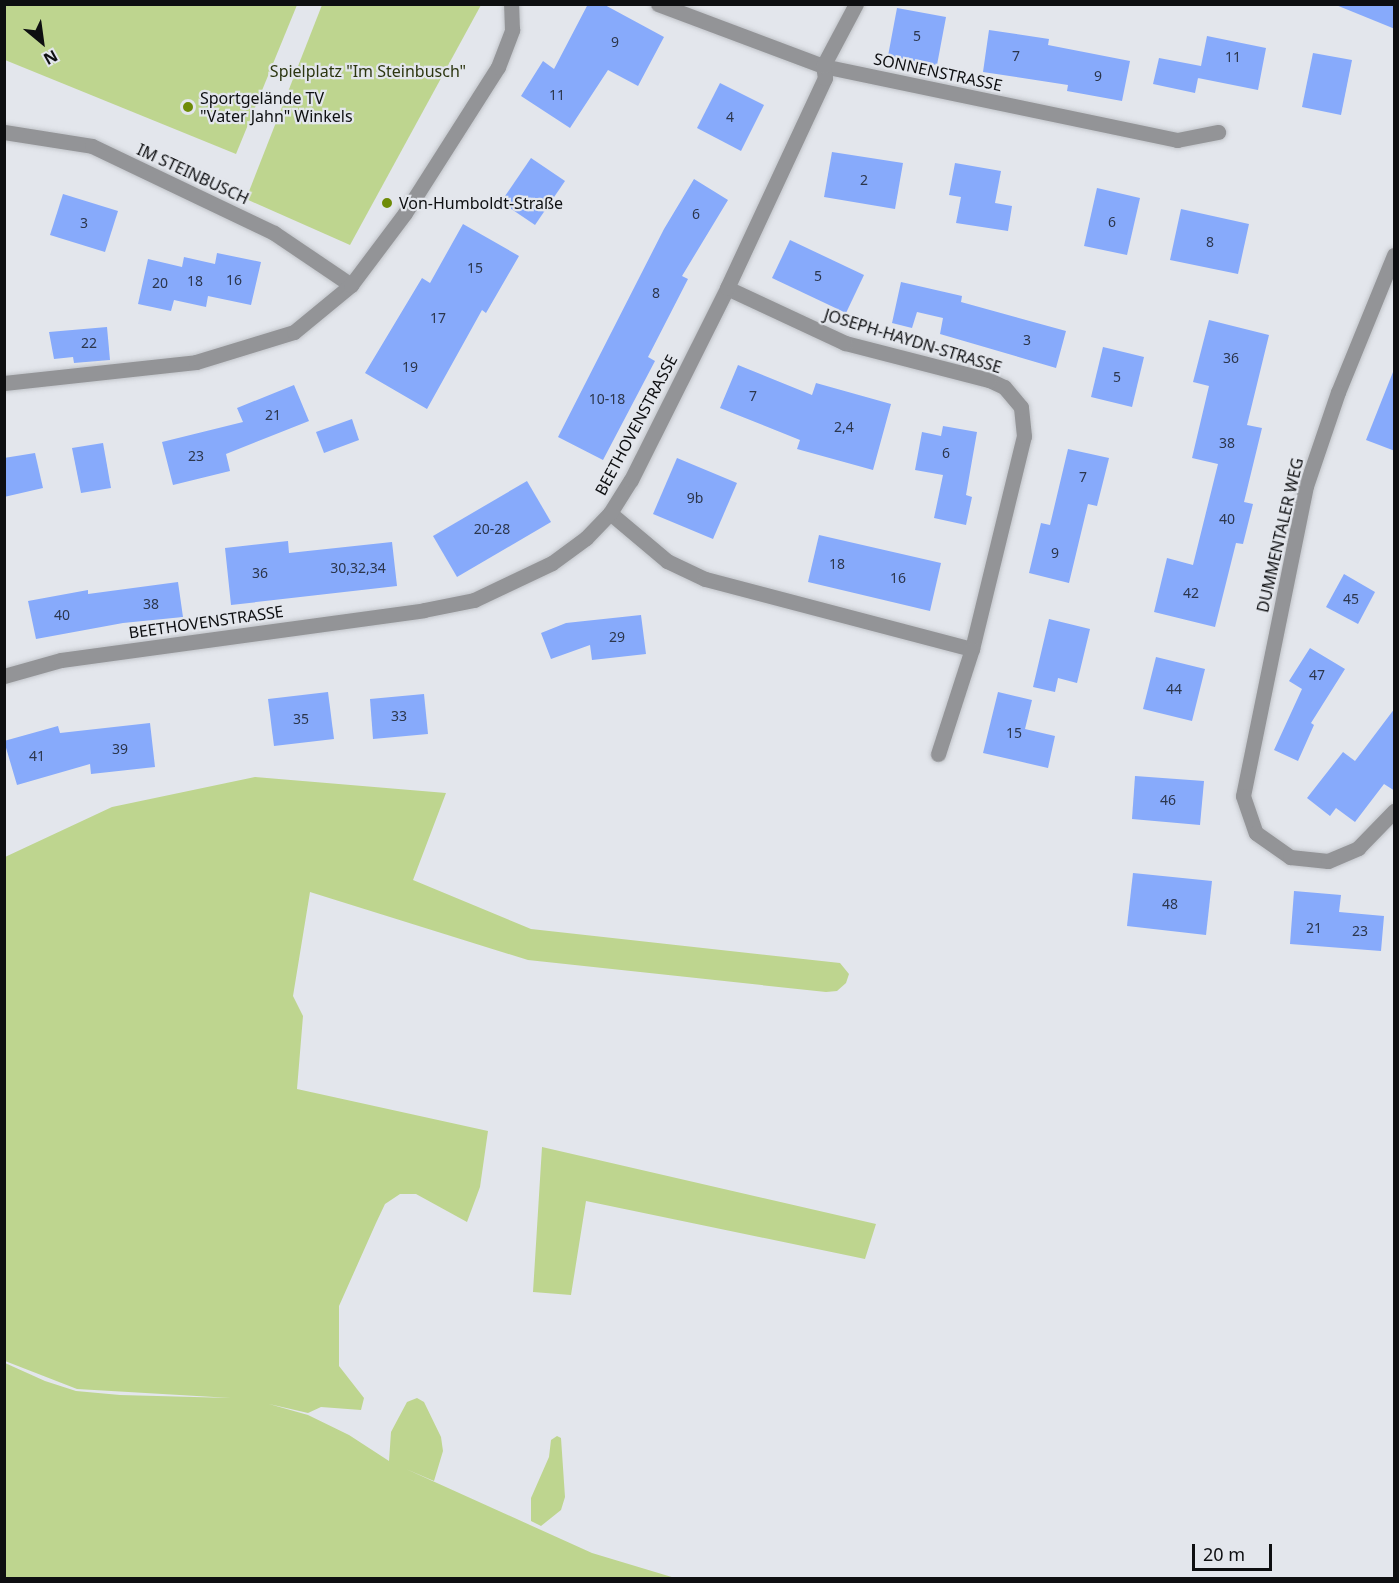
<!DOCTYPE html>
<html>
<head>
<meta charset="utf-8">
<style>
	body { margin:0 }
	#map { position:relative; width:1399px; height:1583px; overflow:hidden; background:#e3e6ec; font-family:"Noto Sans",sans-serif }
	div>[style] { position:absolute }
	.green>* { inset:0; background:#bed58f }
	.building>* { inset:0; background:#87aafb }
	.roads { filter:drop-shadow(0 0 2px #c1c4c9) drop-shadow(0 0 2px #c1c4c9) }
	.street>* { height:15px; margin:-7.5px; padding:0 7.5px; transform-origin:7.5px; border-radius:7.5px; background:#939497 }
	.dots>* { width:16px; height:16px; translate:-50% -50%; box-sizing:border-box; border:3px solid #e3e6ec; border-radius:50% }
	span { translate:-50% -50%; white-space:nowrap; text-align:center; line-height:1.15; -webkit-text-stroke:4.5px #e3e6ec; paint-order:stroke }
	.number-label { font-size:14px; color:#2c364c }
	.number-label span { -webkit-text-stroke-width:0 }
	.park-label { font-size:16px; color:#2c3610 }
	.street-label { font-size:16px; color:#0e0f11 }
	.poi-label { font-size:16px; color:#0e0f11 }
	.left { translate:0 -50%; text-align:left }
	.frame { position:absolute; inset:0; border:6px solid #0e0f11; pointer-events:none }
	.north { position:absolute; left:12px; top:12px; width:60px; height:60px; -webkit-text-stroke:4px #e3e6ec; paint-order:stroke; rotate:151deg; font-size:16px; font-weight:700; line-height:24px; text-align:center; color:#0e0f11 }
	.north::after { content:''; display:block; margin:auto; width:21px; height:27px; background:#0e0f11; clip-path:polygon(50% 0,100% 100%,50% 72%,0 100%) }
	.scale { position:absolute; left:1192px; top:1544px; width:80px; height:27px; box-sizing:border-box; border:3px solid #0e0f11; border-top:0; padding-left:8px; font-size:18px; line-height:21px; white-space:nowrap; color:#0e0f11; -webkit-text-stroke:4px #e3e6ec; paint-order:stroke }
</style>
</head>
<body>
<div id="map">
	<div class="green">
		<i style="clip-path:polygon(4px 5px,5px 4px,297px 5px,236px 154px,5px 60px)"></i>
		<i style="clip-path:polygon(322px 5px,481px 5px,350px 245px,246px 199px)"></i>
		<i style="clip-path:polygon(255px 777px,446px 793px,413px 880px,531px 929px,840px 963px,849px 974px,846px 983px,837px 991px,826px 992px,528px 960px,310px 892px,293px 996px,303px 1016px,297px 1089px,488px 1131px,480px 1187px,467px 1222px,416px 1194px,400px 1194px,385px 1204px,376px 1223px,339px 1306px,339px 1366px,364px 1398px,361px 1410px,321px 1407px,308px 1413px,269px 1404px,308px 1415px,349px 1435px,389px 1461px,391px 1432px,407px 1402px,417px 1398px,424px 1402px,441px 1437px,443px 1451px,434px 1481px,406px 1469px,592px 1553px,675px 1578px,5px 1578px,5px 1363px,45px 1381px,76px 1391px,120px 1395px,231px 1398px,77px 1389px,5px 1361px,5px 857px,112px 807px)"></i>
		<i style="clip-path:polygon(542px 1147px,876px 1224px,865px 1259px,586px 1201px,571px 1295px,533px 1292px)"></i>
		<i style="clip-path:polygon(557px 1436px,561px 1438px,565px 1497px,561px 1510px,541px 1526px,531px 1521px,531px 1498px,549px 1457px,551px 1440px)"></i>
	</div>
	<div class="building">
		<i style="clip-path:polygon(588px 4px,603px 4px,664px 37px,638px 86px,608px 70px,570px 128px,521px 96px,543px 61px,554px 69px)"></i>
		<i style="clip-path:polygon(1336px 4px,1395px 4px,1395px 29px,1336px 5px)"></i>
		<i style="clip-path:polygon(897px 8px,946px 17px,937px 65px,888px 56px)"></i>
		<i style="clip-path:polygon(989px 30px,1049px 39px,1048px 45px,1130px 61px,1122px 101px,1067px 91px,1068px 85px,983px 72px)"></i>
		<i style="clip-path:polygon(1207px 36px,1266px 48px,1258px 90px,1198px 78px,1199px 73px,1195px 93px,1153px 84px,1159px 58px,1201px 66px)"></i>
		<i style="clip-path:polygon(1313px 53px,1352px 60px,1341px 115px,1302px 107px)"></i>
		<i style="clip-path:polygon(720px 83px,764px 105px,741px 151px,697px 128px)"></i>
		<i style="clip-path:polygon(832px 152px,903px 163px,895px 209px,824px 197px)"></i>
		<i style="clip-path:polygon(531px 158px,565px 181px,535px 225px,501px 202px)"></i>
		<i style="clip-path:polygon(955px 163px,1001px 171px,995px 203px,1012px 206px,1008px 231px,956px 223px,961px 197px,949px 195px)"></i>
		<i style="clip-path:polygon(694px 179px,728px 200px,682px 276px,688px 279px,648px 357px,655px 361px,603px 460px,558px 437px,664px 229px)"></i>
		<i style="clip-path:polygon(1097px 188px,1140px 198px,1127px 255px,1084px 246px)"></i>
		<i style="clip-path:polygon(63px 194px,118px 211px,105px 252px,50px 235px)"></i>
		<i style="clip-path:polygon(1181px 209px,1249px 224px,1238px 274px,1170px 260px)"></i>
		<i style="clip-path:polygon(463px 224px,519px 256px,486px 313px,482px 310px,427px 409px,365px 373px,422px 278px,430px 283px)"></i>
		<i style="clip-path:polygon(790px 240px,864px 275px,846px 313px,772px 278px)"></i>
		<i style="clip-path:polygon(217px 253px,261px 262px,251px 305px,208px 296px,206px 307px,174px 300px,171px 311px,138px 304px,148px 259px,182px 267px,184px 257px,215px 264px)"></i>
		<i style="clip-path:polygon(901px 282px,962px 296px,961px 302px,1066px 331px,1056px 368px,940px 334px,943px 318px,917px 312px,912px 328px,892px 323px)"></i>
		<i style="clip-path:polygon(1209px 320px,1269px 335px,1247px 425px,1262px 428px,1244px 502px,1253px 504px,1243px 544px,1236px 543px,1215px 627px,1154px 612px,1167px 558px,1193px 565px,1218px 464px,1192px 458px,1209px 386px,1193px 382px)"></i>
		<i style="clip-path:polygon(107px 327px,110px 360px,74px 363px,73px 357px,54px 359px,49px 332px)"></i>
		<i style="clip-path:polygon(1103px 347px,1144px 357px,1132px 407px,1091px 397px)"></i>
		<i style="clip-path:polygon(738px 365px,812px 395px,816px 383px,891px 404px,873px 470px,797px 449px,800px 440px,720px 408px)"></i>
		<i style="clip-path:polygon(1393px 372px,1395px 372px,1395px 451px,1366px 440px)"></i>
		<i style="clip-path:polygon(294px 385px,309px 421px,226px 454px,230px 471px,173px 485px,162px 442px,243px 422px,237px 408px)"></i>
		<i style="clip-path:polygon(352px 419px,359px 440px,324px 453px,316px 432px)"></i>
		<i style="clip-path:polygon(943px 426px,977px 432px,966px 495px,972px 497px,966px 525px,934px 518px,943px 475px,915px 470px,922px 432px,941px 436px)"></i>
		<i style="clip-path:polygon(103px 443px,111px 488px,81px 493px,72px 448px)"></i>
		<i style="clip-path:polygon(1068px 449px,1109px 458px,1097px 506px,1088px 504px,1069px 583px,1029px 573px,1041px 523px,1050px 525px)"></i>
		<i style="clip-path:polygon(35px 453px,43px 488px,4px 497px,4px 458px)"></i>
		<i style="clip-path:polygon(677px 458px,737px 483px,713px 539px,653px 514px)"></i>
		<i style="clip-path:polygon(527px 481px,551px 522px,457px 577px,433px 536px)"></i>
		<i style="clip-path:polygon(819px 535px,941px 563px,930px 611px,808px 582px)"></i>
		<i style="clip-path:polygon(288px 541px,289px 553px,392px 542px,397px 586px,231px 605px,225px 548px)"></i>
		<i style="clip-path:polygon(1344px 574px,1375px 592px,1358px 624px,1326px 607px)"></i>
		<i style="clip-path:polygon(178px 582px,183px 617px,123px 623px,36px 639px,28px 601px,88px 590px,88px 594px)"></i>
		<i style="clip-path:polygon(641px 615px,646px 654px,592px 660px,590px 645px,551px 659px,541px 633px,566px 623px)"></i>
		<i style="clip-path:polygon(1049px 619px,1090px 629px,1077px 683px,1058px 678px,1055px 692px,1033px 687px)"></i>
		<i style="clip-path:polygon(1310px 648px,1345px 669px,1311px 723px,1314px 725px,1298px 761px,1274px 750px,1302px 689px,1289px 681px)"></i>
		<i style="clip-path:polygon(1156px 657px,1205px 669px,1192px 721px,1143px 709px)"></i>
		<i style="clip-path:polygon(328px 692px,334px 739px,274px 746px,268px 699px)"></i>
		<i style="clip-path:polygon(998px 692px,1032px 700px,1025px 729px,1055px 736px,1048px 768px,983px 753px)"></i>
		<i style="clip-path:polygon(424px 694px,428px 734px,373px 739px,370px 699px)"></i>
		<i style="clip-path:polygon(1395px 708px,1395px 791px,1384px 784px,1355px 822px,1336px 808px,1330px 816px,1307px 798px,1343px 752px,1355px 761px)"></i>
		<i style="clip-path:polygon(150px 723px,155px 767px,91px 774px,90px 764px,17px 785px,4px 741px,58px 726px,60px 733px)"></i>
		<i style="clip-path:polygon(1135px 776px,1204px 781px,1200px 825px,1132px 819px)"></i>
		<i style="clip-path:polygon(1133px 873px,1212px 881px,1206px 935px,1127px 926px)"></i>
		<i style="clip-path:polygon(1294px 891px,1341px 895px,1339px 912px,1384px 916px,1381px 951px,1290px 944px)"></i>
	</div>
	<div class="roads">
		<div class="street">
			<i style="left:658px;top:4px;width:176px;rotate:20.6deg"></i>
			<i style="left:823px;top:66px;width:362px;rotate:11.8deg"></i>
			<i style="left:1177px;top:140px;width:42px;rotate:-11deg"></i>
			<i style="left:4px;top:132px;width:89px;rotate:9deg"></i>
			<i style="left:92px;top:146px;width:202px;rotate:25.5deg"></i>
			<i style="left:274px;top:233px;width:93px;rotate:34deg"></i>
			<i style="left:1394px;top:255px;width:148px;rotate:112.2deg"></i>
			<i style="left:1338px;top:392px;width:99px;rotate:108.8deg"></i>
			<i style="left:1306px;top:486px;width:316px;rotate:101.5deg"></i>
			<i style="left:1243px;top:796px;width:39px;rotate:71deg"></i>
			<i style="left:1256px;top:833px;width:42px;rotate:35.2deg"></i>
			<i style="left:1290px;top:857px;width:38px;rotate:6deg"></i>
			<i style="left:1328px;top:861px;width:33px;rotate:-23deg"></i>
			<i style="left:1358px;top:848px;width:52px;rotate:-45.8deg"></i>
			<i style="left:4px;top:383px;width:193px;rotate:-6.2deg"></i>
			<i style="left:196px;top:362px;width:102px;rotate:-17deg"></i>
			<i style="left:294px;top:332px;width:74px;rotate:-39.5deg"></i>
			<i style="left:351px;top:285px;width:90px;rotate:-53.1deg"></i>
			<i style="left:405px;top:213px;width:173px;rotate:-57.5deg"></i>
			<i style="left:498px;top:67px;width:40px;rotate:-69deg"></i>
			<i style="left:512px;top:30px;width:26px;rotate:-92deg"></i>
			<i style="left:610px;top:513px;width:75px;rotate:40.1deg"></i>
			<i style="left:667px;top:561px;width:42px;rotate:25.3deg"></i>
			<i style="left:705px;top:579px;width:276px;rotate:14.7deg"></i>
			<i style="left:972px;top:649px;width:219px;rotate:-76.3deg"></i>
			<i style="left:1024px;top:436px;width:29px;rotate:-96deg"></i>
			<i style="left:1021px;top:407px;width:26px;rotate:-130deg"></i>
			<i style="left:1004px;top:387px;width:17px;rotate:-155deg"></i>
			<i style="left:989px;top:380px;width:149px;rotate:-165.6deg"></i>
			<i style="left:845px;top:343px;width:130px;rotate:-155deg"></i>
			<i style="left:4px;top:676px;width:59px;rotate:-15.7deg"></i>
			<i style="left:61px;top:660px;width:366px;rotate:-7.8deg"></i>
			<i style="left:424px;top:610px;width:51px;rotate:-11.3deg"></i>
			<i style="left:474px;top:600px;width:86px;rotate:-25.4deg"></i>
			<i style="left:552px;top:563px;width:42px;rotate:-36.3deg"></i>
			<i style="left:586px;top:538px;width:35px;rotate:-46deg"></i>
			<i style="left:610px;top:513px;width:39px;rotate:-58deg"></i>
			<i style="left:631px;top:480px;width:215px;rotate:-63.4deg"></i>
			<i style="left:727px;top:288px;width:232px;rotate:-65deg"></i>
			<i style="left:825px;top:78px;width:12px;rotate:-99deg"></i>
			<i style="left:823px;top:66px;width:70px;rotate:-62deg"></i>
			<i style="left:938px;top:754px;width:110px;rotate:-72.1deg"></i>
		</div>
	</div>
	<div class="dots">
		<i style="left:188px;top:107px;background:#6e8b07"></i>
		<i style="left:387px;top:203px;background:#6e8b07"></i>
	</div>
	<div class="number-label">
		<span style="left:917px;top:36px">5</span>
		<span style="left:615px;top:42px">9</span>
		<span style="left:1016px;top:56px">7</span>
		<span style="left:1233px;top:57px">11</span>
		<span style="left:1098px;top:76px">9</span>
		<span style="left:557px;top:95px">11</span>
		<span style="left:730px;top:117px">4</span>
		<span style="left:864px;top:180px">2</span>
		<span style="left:696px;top:214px">6</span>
		<span style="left:1112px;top:222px">6</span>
		<span style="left:84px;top:223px">3</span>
		<span style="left:1210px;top:242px">8</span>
		<span style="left:475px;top:268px">15</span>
		<span style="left:818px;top:276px">5</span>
		<span style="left:234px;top:280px">16</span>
		<span style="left:195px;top:281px">18</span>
		<span style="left:160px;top:283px">20</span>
		<span style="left:656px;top:293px">8</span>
		<span style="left:438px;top:318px">17</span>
		<span style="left:1027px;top:340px">3</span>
		<span style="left:89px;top:343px">22</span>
		<span style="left:1231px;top:358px">36</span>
		<span style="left:410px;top:367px">19</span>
		<span style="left:1117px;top:377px">5</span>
		<span style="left:753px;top:396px">7</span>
		<span style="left:607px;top:399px">10-18</span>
		<span style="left:273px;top:415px">21</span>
		<span style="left:844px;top:427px">2,4</span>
		<span style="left:1227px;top:443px">38</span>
		<span style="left:946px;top:453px">6</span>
		<span style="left:196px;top:456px">23</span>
		<span style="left:1083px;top:477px">7</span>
		<span style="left:695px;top:498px">9b</span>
		<span style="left:1227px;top:519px">40</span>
		<span style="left:492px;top:529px">20-28</span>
		<span style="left:1055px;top:553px">9</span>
		<span style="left:837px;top:564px">18</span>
		<span style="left:358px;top:568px">30,32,34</span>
		<span style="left:260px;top:573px">36</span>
		<span style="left:898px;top:578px">16</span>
		<span style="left:1191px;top:593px">42</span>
		<span style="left:1351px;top:599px">45</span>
		<span style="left:151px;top:604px">38</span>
		<span style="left:62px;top:615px">40</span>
		<span style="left:617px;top:637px">29</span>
		<span style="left:1317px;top:675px">47</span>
		<span style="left:1174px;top:689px">44</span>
		<span style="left:399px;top:716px">33</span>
		<span style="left:301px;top:719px">35</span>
		<span style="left:1014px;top:733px">15</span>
		<span style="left:120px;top:749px">39</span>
		<span style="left:37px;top:756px">41</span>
		<span style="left:1168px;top:800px">46</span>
		<span style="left:1170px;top:904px">48</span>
		<span style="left:1314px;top:928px">21</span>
		<span style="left:1360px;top:931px">23</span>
	</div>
	<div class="park-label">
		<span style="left:368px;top:71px">Spielplatz "Im Steinbusch"</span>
	</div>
	<div class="street-label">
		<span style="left:938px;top:72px;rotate:12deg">SONNENSTRASSE</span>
		<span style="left:193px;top:174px;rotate:25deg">IM STEINBUSCH</span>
		<span style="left:913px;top:341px;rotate:17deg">JOSEPH-HAYDN-STRASSE</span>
		<span style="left:636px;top:425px;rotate:-62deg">BEETHOVENSTRASSE</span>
		<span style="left:1280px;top:535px;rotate:-77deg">DUMMENTALER WEG</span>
		<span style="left:206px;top:622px;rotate:-8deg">BEETHOVENSTRASSE</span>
	</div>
	<div class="poi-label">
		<span class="left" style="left:200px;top:107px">Sportgelände TV<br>"Vater Jahn" Winkels</span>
		<span class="left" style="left:399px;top:203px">Von-Humboldt-Straße</span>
	</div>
	<div class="frame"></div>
	<div class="north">N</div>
	<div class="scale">20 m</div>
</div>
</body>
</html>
